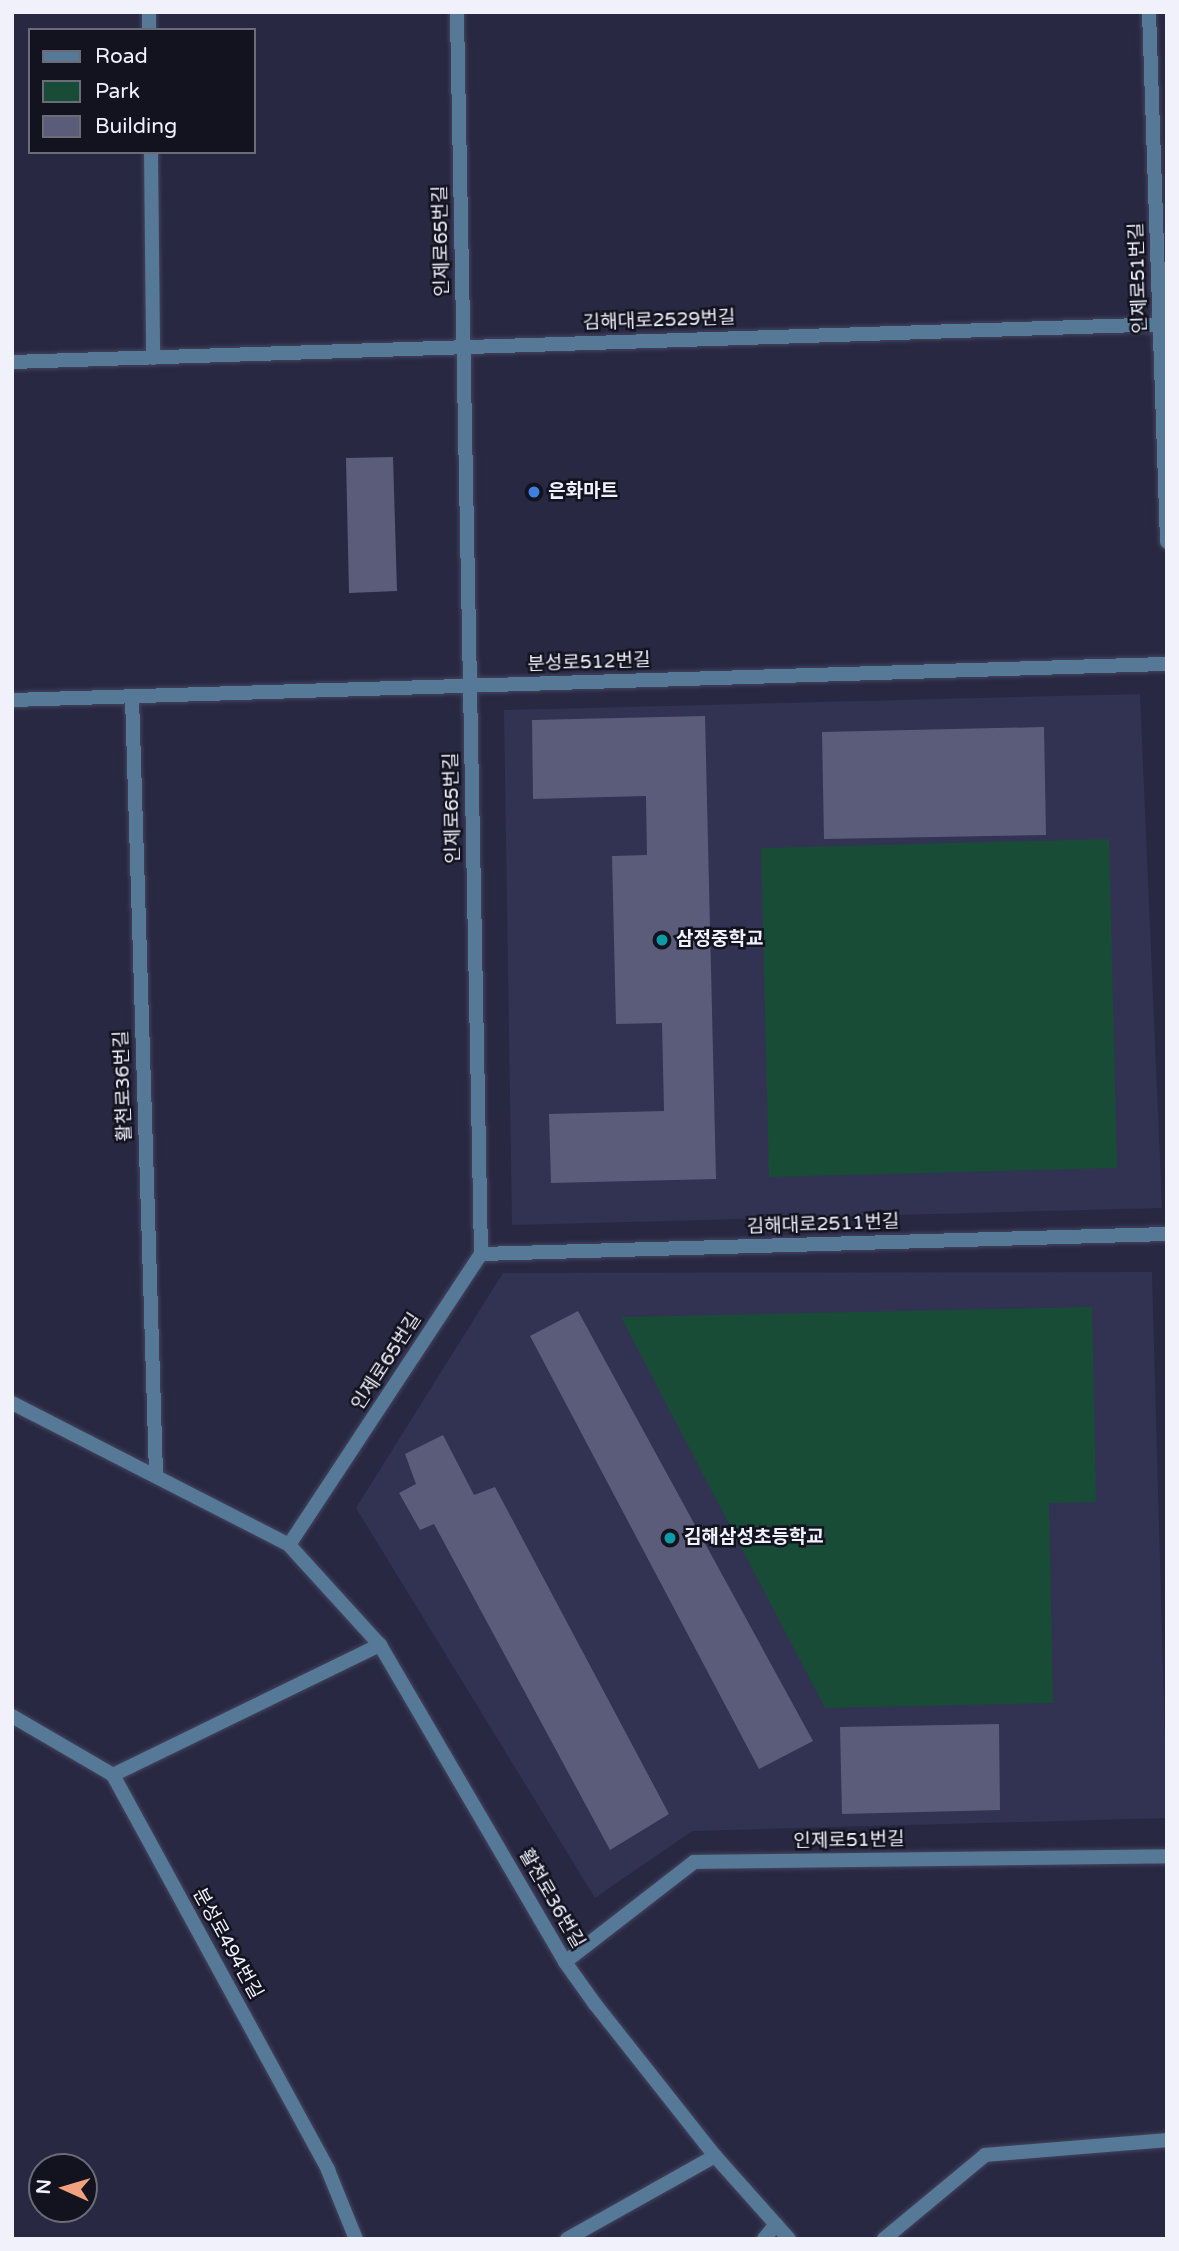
<!DOCTYPE html>
<html>
<head>
<meta charset="utf-8">
<style>
	body { margin:0 }
	#map { position:relative; width:1179px; height:2251px; overflow:hidden; background:#282843; font-family:"Varela Round","Noto Sans KR",sans-serif }
	div>[style] { position:absolute }
	.built>* { inset:0; background:#323352 }
	.green>* { inset:0; background:#184c37 }
	.building>* { inset:0; background:#5a5c7a }
	.roads { filter:drop-shadow(0 0 2px #44445d) drop-shadow(0 0 2px #44445d) }
	.street>* { height:14px; margin:-7px; padding:0 7px; transform-origin:7px; border-radius:7px; background:#557997 }
	.dots>* { width:19px; height:19px; translate:-50% -50%; box-sizing:border-box; border:4px solid #12131f; border-radius:50% }
	span { translate:-50% -50%; white-space:nowrap; text-align:center; line-height:1.15; -webkit-text-stroke:5px #12131f; paint-order:stroke }
	.street-label { font-size:19px; color:#f1f1fc }
	.poi-label { font-size:19px; color:#f1f1fc; font-weight:700 }
	.left { translate:0 -50%; text-align:left }
	.frame { position:absolute; inset:0; border:14px solid #f1f1fc; pointer-events:none }
	.legend { position:absolute; left:28px; top:28px; width:228px; height:126px; box-sizing:border-box; background:#12131f; border:2px solid #6b6c77; margin:0; padding:9px 12px; list-style:none; font-size:21px; color:#f1f1fc }
	.legend li { display:flex; align-items:center; gap:14px; height:35px }
	.legend b { width:35px; border:2px solid #6b6c77 }
	.north { position:absolute; left:28px; top:2153px; width:70px; height:70px; box-sizing:border-box; background:#12131f; border:2px solid #6b6c77; border-radius:50%; rotate:274deg; font-size:19px; font-weight:700; line-height:28px; text-align:center; color:#f1f1fc }
	.north::after { content:''; display:block; margin:auto; width:24px; height:32px; background:#f1a17d; clip-path:polygon(50% 0,100% 100%,50% 72%,0 100%) }
</style>
</head>
<body>
<div id="map">
	<div class="built">
		<i style="clip-path:polygon(1140px 694px,1162px 1208px,512px 1225px,504px 710px)"></i>
		<i style="clip-path:polygon(1152px 1272px,1167px 1818px,692px 1831px,595px 1898px,356px 1508px,503px 1273px)"></i>
	</div>
	<div class="green">
		<i style="clip-path:polygon(1109px 839px,1117px 1168px,769px 1177px,761px 848px)"></i>
		<i style="clip-path:polygon(1092px 1307px,1096px 1502px,1049px 1503px,1053px 1703px,825px 1708px,621px 1317px)"></i>
	</div>
	<div class="building">
		<i style="clip-path:polygon(393px 457px,397px 591px,349px 593px,346px 458px)"></i>
		<i style="clip-path:polygon(705px 716px,716px 1179px,551px 1183px,549px 1114px,664px 1111px,662px 1023px,616px 1024px,612px 856px,647px 855px,646px 796px,533px 799px,532px 720px)"></i>
		<i style="clip-path:polygon(1044px 727px,1046px 835px,824px 839px,822px 732px)"></i>
		<i style="clip-path:polygon(578px 1311px,813px 1741px,759px 1769px,530px 1336px)"></i>
		<i style="clip-path:polygon(443px 1435px,474px 1495px,495px 1487px,669px 1814px,610px 1850px,434px 1524px,420px 1530px,399px 1493px,416px 1484px,405px 1454px)"></i>
		<i style="clip-path:polygon(999px 1724px,1000px 1810px,842px 1814px,840px 1727px)"></i>
	</div>
	<div class="roads">
		<div class="street">
			<i style="left:149px;top:12px;width:18px;rotate:90deg"></i>
			<i style="left:1149px;top:12px;width:530px;rotate:88.05deg"></i>
			<i style="left:151px;top:152px;width:206px;rotate:89.4deg"></i>
			<i style="left:12px;top:362px;width:1156px;rotate:-1.88deg"></i>
			<i style="left:132px;top:697px;width:778px;rotate:88.23deg"></i>
			<i style="left:12px;top:700px;width:1156px;rotate:-1.79deg"></i>
			<i style="left:481px;top:1254px;width:686px;rotate:-1.67deg"></i>
			<i style="left:12px;top:1403px;width:311px;rotate:27.1deg"></i>
			<i style="left:289px;top:1545px;width:135px;rotate:47.7deg"></i>
			<i style="left:380px;top:1645px;width:367px;rotate:59.7deg"></i>
			<i style="left:565px;top:1962px;width:52px;rotate:54.5deg"></i>
			<i style="left:595px;top:2004px;width:194px;rotate:51.7deg"></i>
			<i style="left:715px;top:2156px;width:111px;rotate:48.3deg"></i>
			<i style="left:289px;top:1545px;width:349px;rotate:-56.6deg"></i>
			<i style="left:481px;top:1254px;width:1242px;rotate:-91.11deg"></i>
			<i style="left:12px;top:1716px;width:117px;rotate:30.3deg"></i>
			<i style="left:113px;top:1775px;width:450px;rotate:61.4deg"></i>
			<i style="left:328px;top:2170px;width:74px;rotate:67.9deg"></i>
			<i style="left:113px;top:1775px;width:297px;rotate:-26deg"></i>
			<i style="left:565px;top:1962px;width:163px;rotate:-37.8deg"></i>
			<i style="left:694px;top:1862px;width:473px;rotate:-0.7deg"></i>
			<i style="left:567px;top:2239px;width:170px;rotate:-29.3deg"></i>
			<i style="left:764px;top:2239px;width:19px;rotate:-51deg"></i>
			<i style="left:884px;top:2239px;width:131px;rotate:-39.7deg"></i>
			<i style="left:985px;top:2155px;width:183px;rotate:-4.7deg"></i>
		</div>
	</div>
	<div class="dots">
		<i style="left:534px;top:492px;background:#3f7fe0"></i>
		<i style="left:662px;top:940px;background:#0f9aa8"></i>
		<i style="left:670px;top:1538px;background:#0f9aa8"></i>
	</div>
	<div class="street-label">
		<span style="left:442px;top:241px;rotate:-91deg">인제로65번길</span>
		<span style="left:1139px;top:278px;rotate:-92deg">인제로51번길</span>
		<span style="left:659px;top:321px;rotate:-2deg">김해대로2529번길</span>
		<span style="left:589px;top:663px;rotate:-2deg">분성로512번길</span>
		<span style="left:453px;top:808px;rotate:-91deg">인제로65번길</span>
		<span style="left:124px;top:1086px;rotate:-92deg">활천로36번길</span>
		<span style="left:823px;top:1225px;rotate:-2deg">김해대로2511번길</span>
		<span style="left:387px;top:1362px;rotate:-57deg">인제로65번길</span>
		<span style="left:849px;top:1841px;rotate:-1deg">인제로51번길</span>
		<span style="left:551px;top:1899px;rotate:60deg">활천로36번길</span>
		<span style="left:227px;top:1944px;rotate:61deg">분성로494번길</span>
	</div>
	<div class="poi-label">
		<span class="left" style="left:548px;top:492px">은화마트</span>
		<span class="left" style="left:676px;top:940px">삼정중학교</span>
		<span class="left" style="left:684px;top:1538px">김해삼성초등학교</span>
	</div>
	<div class="frame"></div>
	<ul class="legend">
	<li><b style="height:9px;background:#557997"></b>Road</li>
	<li><b style="height:19px;background:#184c37"></b>Park</li>
	<li><b style="height:19px;background:#5a5c7a"></b>Building</li>
	</ul>
	<div class="north">N</div>
</div>
</body>
</html>
